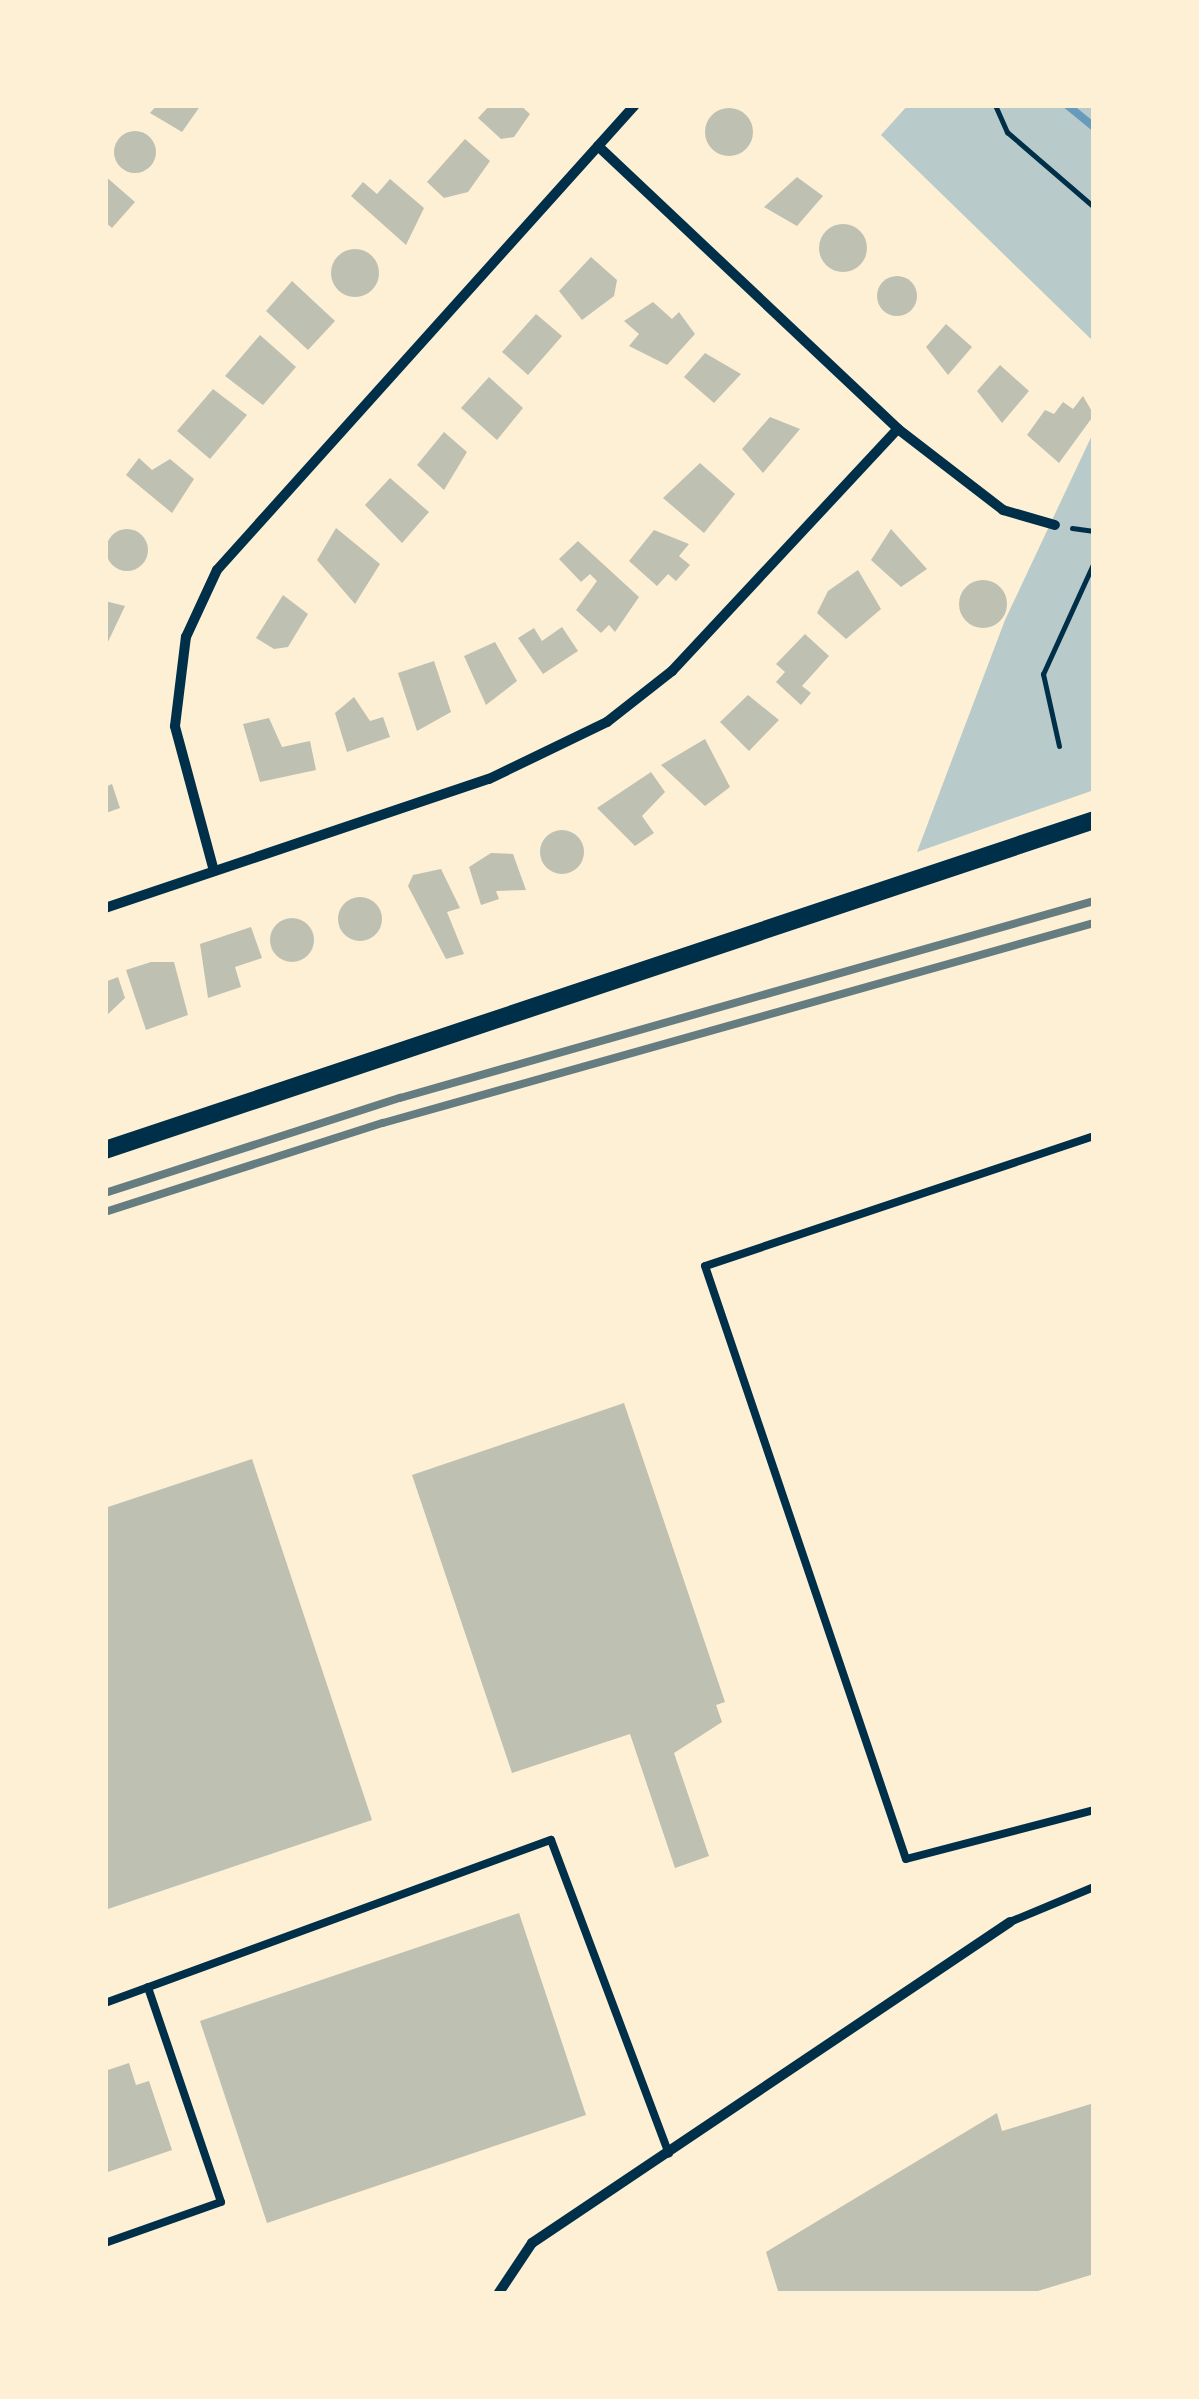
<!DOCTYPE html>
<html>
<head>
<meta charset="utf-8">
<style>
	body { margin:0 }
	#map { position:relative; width:1199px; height:2399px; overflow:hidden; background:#fdf0d5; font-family:"Open Sans",sans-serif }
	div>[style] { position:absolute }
	.green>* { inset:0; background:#b9caca }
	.stream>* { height:8px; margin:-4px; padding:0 4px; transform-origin:4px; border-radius:4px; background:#669bbc }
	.building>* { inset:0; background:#bec0b2 }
	.round { border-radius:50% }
	.path>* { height:5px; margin:-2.5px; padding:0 2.5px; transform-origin:2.5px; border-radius:2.5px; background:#003049 }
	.service>* { height:8px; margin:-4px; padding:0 4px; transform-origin:4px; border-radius:4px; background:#003049 }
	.minor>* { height:10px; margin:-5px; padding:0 5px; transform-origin:5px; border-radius:5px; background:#003049 }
	.tertiary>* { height:18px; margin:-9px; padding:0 9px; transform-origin:9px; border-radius:9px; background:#003049 }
	.rail>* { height:8px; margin:-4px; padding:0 4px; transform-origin:4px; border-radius:4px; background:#657d81 }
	span { translate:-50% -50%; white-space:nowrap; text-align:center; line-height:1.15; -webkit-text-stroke:10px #fdf0d5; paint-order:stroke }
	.frame { position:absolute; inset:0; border:108px solid #fdf0d5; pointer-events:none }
</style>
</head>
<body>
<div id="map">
	<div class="green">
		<i style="clip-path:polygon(908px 105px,1094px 105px,1094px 342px,881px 135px)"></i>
		<i style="clip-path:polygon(1094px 431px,1094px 790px,917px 852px,1005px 620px)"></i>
	</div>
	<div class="stream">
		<i style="left:1067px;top:105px;width:35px;rotate:39deg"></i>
	</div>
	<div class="building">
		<i style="clip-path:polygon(157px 105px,201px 105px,182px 132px,150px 113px)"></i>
		<i style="clip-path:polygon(490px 105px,520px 105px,530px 114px,514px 137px,501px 139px,478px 118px)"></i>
		<i class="round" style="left:705px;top:108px;width:48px;height:48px"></i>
		<i class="round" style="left:114px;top:131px;width:42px;height:42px"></i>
		<i style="clip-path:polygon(465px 139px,490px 161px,468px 192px,444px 198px,427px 182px)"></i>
		<i style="clip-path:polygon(105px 176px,135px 202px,112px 228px,105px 222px)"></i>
		<i style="clip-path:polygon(797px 177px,823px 196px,797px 226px,764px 207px)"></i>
		<i style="clip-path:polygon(390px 179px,424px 208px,406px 245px,351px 196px,363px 182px,377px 194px)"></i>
		<i class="round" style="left:819px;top:224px;width:48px;height:48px"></i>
		<i class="round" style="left:331px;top:249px;width:48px;height:48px"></i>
		<i style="clip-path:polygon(591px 257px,617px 280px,614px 296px,582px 320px,559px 291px)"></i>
		<i class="round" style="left:877px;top:276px;width:40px;height:40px"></i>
		<i style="clip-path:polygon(292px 281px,335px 321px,308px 350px,266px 311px)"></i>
		<i style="clip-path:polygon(653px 302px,672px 319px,679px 312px,695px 334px,667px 365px,629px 346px,639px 334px,624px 321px)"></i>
		<i style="clip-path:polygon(536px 314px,562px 336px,528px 375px,502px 352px)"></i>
		<i style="clip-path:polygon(946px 324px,972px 347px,948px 375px,926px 347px)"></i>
		<i style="clip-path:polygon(260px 335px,296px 367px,263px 405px,225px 376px)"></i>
		<i style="clip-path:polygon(705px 353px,741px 374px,714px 403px,684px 377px)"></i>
		<i style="clip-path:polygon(1000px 365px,1029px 391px,1002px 423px,977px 391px)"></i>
		<i style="clip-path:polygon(489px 377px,523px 408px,497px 440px,461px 408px)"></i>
		<i style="clip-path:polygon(213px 389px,247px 415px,210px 459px,177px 431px)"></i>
		<i style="clip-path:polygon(1083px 396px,1094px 415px,1059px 463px,1027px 435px,1045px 410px,1054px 414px,1063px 402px,1073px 409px)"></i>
		<i style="clip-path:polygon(770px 417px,800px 429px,763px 473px,742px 449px)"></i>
		<i style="clip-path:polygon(444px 432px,467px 452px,444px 490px,417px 465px)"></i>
		<i style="clip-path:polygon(139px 458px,152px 470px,170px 459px,194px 479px,172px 513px,126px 475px)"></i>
		<i style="clip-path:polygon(700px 463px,735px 494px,704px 533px,663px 498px)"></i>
		<i style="clip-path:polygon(390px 478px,429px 512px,402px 543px,365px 505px)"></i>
		<i style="clip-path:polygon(336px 528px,380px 564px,355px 604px,317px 560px)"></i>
		<i class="round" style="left:106px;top:529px;width:42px;height:42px"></i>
		<i style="clip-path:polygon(891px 529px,927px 569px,901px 587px,871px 560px)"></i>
		<i style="clip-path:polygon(654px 530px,689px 544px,679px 556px,690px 565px,676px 581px,668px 574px,657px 586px,629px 561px)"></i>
		<i style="clip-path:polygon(578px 541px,639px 597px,615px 632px,609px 625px,601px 633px,576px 610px,597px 581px,590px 574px,581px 582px,559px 559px)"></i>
		<i style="clip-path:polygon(858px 570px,881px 609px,846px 639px,817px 613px,828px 591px)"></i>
		<i class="round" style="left:959px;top:580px;width:48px;height:48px"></i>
		<i style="clip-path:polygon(283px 595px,308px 614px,288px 647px,274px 649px,256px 638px)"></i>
		<i style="clip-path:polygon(105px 601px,125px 606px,106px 646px,105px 646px)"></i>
		<i style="clip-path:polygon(562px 627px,578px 651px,543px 674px,518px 638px,534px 628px,542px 641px)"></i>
		<i style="clip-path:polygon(805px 634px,829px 656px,802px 686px,811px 693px,801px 705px,776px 682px,785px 672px,776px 664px)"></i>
		<i style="clip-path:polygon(495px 642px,517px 681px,486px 705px,464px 656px)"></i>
		<i style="clip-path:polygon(434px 661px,451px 712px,417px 731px,398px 673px)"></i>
		<i style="clip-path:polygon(748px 695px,779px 720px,749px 751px,720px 722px)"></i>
		<i style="clip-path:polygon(354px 697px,370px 721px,383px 717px,390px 737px,347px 752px,335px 713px)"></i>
		<i style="clip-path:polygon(269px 718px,282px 747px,310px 741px,316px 770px,260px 782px,243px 724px)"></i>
		<i style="clip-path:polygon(705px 739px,730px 787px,705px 806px,661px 765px)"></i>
		<i style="clip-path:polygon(651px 772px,665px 792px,642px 816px,654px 833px,635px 846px,597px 808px)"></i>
		<i style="clip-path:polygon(112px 784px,120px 808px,106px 813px,105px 827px,105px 787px)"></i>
		<i class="round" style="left:540px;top:830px;width:44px;height:44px"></i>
		<i style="clip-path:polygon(491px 853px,513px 854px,526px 890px,496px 891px,499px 899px,481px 905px,469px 867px)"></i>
		<i style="clip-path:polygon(441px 869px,460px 908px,447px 912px,464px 954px,446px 959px,408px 886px,413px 875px)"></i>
		<i class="round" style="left:338px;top:897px;width:44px;height:44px"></i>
		<i class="round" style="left:270px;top:918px;width:44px;height:44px"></i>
		<i style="clip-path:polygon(251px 927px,262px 958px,235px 967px,241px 987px,208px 998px,200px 944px)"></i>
		<i style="clip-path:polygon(151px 962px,174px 962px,188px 1015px,146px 1030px,126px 970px)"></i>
		<i style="clip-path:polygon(118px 977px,125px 998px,105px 1017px,105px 982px)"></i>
		<i style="clip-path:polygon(624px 1403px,725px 1702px,716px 1705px,722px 1722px,674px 1753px,709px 1856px,675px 1868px,630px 1734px,512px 1773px,412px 1475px)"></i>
		<i style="clip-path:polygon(252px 1459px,372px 1820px,105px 1910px,105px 1508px)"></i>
		<i style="clip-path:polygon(519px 1913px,586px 2115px,267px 2223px,200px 2021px)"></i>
		<i style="clip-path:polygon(129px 2063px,136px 2085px,149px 2081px,172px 2150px,105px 2173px,105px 2071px)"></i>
		<i style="clip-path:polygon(1094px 2103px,1094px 2274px,1028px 2294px,779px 2294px,766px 2252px,997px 2113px,1002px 2131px)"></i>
	</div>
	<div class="path">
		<i style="left:995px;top:105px;width:30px;rotate:66deg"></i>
		<i style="left:1007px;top:132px;width:115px;rotate:40.8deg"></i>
		<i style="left:1072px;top:528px;width:22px;rotate:8deg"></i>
		<i style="left:1059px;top:746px;width:74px;rotate:-102.5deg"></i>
		<i style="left:1043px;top:674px;width:123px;rotate:-65.5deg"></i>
	</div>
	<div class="service">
		<i style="left:1094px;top:1136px;width:410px;rotate:161.5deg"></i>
		<i style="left:705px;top:1266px;width:626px;rotate:71.28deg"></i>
		<i style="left:906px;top:1859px;width:194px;rotate:-14.6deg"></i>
		<i style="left:1010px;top:1922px;width:91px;rotate:-22.6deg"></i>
		<i style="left:105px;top:2003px;width:475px;rotate:-20.1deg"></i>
		<i style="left:551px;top:1840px;width:335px;rotate:69.4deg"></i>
		<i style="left:105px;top:2243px;width:123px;rotate:-19.5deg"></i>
		<i style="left:221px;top:2202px;width:227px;rotate:-108.8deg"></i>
	</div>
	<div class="minor">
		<i style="left:598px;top:146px;width:412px;rotate:43.3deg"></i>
		<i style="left:898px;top:429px;width:133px;rotate:37.6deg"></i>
		<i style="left:1003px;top:510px;width:54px;rotate:16.1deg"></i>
		<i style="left:214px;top:871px;width:150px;rotate:-105.1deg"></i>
		<i style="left:175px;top:726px;width:90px;rotate:-83deg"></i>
		<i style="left:186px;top:637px;width:74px;rotate:-65.2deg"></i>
		<i style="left:217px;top:570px;width:625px;rotate:-48.05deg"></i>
		<i style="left:105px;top:908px;width:405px;rotate:-18.6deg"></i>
		<i style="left:489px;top:779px;width:131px;rotate:-25.8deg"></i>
		<i style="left:607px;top:722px;width:83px;rotate:-38.1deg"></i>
		<i style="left:672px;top:671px;width:331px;rotate:-47deg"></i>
		<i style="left:498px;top:2294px;width:61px;rotate:-56.3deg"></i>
		<i style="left:532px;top:2243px;width:576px;rotate:-33.88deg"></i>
	</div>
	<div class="tertiary">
		<i style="left:105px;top:1150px;width:1043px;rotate:-18.45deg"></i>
	</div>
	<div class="rail">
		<i style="left:105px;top:1193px;width:310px;rotate:-17.9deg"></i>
		<i style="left:400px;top:1098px;width:721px;rotate:-15.85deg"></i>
		<i style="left:105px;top:1212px;width:292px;rotate:-17.8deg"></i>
		<i style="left:383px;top:1123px;width:739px;rotate:-15.71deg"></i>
	</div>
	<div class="frame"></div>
</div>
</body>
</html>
